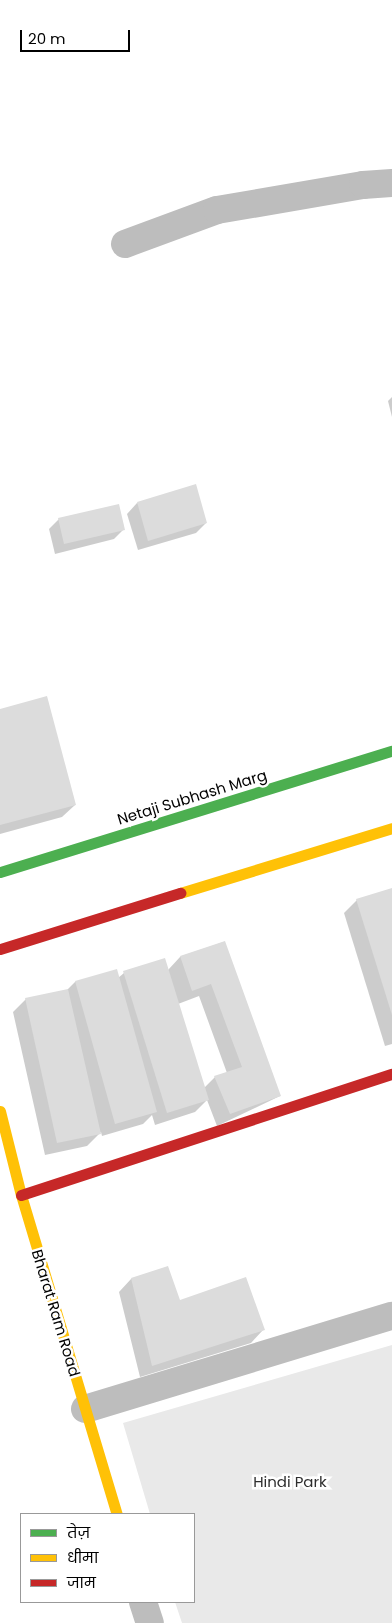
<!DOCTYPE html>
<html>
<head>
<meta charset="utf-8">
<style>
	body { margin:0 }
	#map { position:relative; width:392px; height:1623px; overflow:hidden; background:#fff; font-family:Poppins,"Noto Sans Devanagari",sans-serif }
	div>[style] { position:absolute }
	.green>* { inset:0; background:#e9e9e9 }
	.shadow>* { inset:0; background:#0003 }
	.building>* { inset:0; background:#dcdcdc }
	.street>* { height:28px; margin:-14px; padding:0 14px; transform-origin:14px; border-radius:14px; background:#bdbdbd }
	.fast>* { height:11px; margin:-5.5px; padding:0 5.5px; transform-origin:5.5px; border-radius:5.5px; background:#4caf50 }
	.slow>* { height:11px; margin:-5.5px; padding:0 5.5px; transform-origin:5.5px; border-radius:5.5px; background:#ffc107 }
	.jam>* { height:11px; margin:-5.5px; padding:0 5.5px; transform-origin:5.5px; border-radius:5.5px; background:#c62828 }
	span { translate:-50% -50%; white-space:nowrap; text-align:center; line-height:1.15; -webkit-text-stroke:5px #fff; paint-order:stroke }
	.street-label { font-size:15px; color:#000 }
	.park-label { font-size:15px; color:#2e2e2e }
	.legend { position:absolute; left:20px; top:1513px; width:175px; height:90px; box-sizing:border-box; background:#fff; border:1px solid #999; margin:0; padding:6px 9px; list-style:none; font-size:15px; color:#000 }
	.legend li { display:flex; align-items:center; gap:10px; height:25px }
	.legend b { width:25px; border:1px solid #999 }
	.scale { position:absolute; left:20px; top:30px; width:110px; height:22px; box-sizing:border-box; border:2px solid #000; border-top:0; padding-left:6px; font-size:15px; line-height:18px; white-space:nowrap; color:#000; -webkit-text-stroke:4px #fff; paint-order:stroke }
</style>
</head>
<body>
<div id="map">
	<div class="green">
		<i style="clip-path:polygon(392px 1345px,392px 1623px,182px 1623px,175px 1602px,194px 1602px,194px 1514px,150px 1514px,123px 1423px)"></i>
	</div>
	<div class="shadow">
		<i style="clip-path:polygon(392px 397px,392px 417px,388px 401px)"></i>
		<i style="clip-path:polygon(137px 503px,206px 523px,196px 533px,138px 550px,127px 514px)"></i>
		<i style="clip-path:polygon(59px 519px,124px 529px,114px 539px,55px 554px,49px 529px)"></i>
		<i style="clip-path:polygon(0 710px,75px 805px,62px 817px,0 834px)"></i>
		<i style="clip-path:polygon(392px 889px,392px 1044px,385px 1046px,344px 913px,357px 900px)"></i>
		<i style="clip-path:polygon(evenodd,224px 942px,280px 1096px,217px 1126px,207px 1100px,195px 1112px,155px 1125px,152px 1115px,143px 1124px,102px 1136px,101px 1132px,87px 1146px,45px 1155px,13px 1012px,26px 999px,67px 990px,75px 982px,118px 978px,124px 973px,168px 970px,180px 957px,224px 942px,199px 996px,227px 1073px,215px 1077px,204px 1088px,178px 1004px,199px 996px)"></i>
		<i style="clip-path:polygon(167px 1268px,179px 1301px,263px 1330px,251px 1343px,140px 1377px,119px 1292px,131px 1279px)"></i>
	</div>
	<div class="building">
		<i style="clip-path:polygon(196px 484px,207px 523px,148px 541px,137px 502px)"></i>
		<i style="clip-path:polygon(119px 504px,125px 530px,64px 544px,58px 518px)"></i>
		<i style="clip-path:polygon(47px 696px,76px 805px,0 825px,0 709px)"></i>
		<i style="clip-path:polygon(392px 888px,392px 1015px,356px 899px)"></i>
		<i style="clip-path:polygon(225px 941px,281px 1096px,230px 1114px,214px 1076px,242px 1067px,211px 984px,192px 991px,180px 956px)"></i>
		<i style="clip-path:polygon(165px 958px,209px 1100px,167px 1113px,123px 971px)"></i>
		<i style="clip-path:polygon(117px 969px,157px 1112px,115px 1124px,75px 981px)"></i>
		<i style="clip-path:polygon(68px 989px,101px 1134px,57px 1143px,25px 998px)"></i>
		<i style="clip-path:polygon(168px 1266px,180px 1300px,246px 1277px,265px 1330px,152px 1366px,131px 1278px)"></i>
	</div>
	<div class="street">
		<i style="left:125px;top:244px;width:98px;rotate:-20.3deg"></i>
		<i style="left:217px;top:210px;width:148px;rotate:-9.7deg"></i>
		<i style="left:363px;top:185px;width:29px;rotate:-4deg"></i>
		<i style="left:85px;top:1409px;width:321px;rotate:-16.9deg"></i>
		<i style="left:143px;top:1602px;width:22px;rotate:72deg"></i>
	</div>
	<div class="fast">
		<i style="left:0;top:872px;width:410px;rotate:-17.2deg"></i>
	</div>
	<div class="slow">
		<i style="left:180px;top:893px;width:222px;rotate:-17deg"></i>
		<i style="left:0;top:1111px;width:87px;rotate:76deg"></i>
		<i style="left:21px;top:1195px;width:333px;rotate:73.3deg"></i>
	</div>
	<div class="jam">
		<i style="left:0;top:949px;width:189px;rotate:-17.3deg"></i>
		<i style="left:21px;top:1195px;width:390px;rotate:-18.1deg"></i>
	</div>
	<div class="street-label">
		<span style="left:192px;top:797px;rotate:-17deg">Netaji Subhash Marg</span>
		<span style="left:56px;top:1313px;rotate:73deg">Bharat Ram Road</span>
	</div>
	<div class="park-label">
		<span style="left:290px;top:1482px">Hindi Park</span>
	</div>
	<ul class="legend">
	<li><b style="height:6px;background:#4caf50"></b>तेज़</li>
	<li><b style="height:6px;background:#ffc107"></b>धीमा</li>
	<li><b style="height:6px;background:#c62828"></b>जाम</li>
	</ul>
	<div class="scale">20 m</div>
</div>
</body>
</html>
